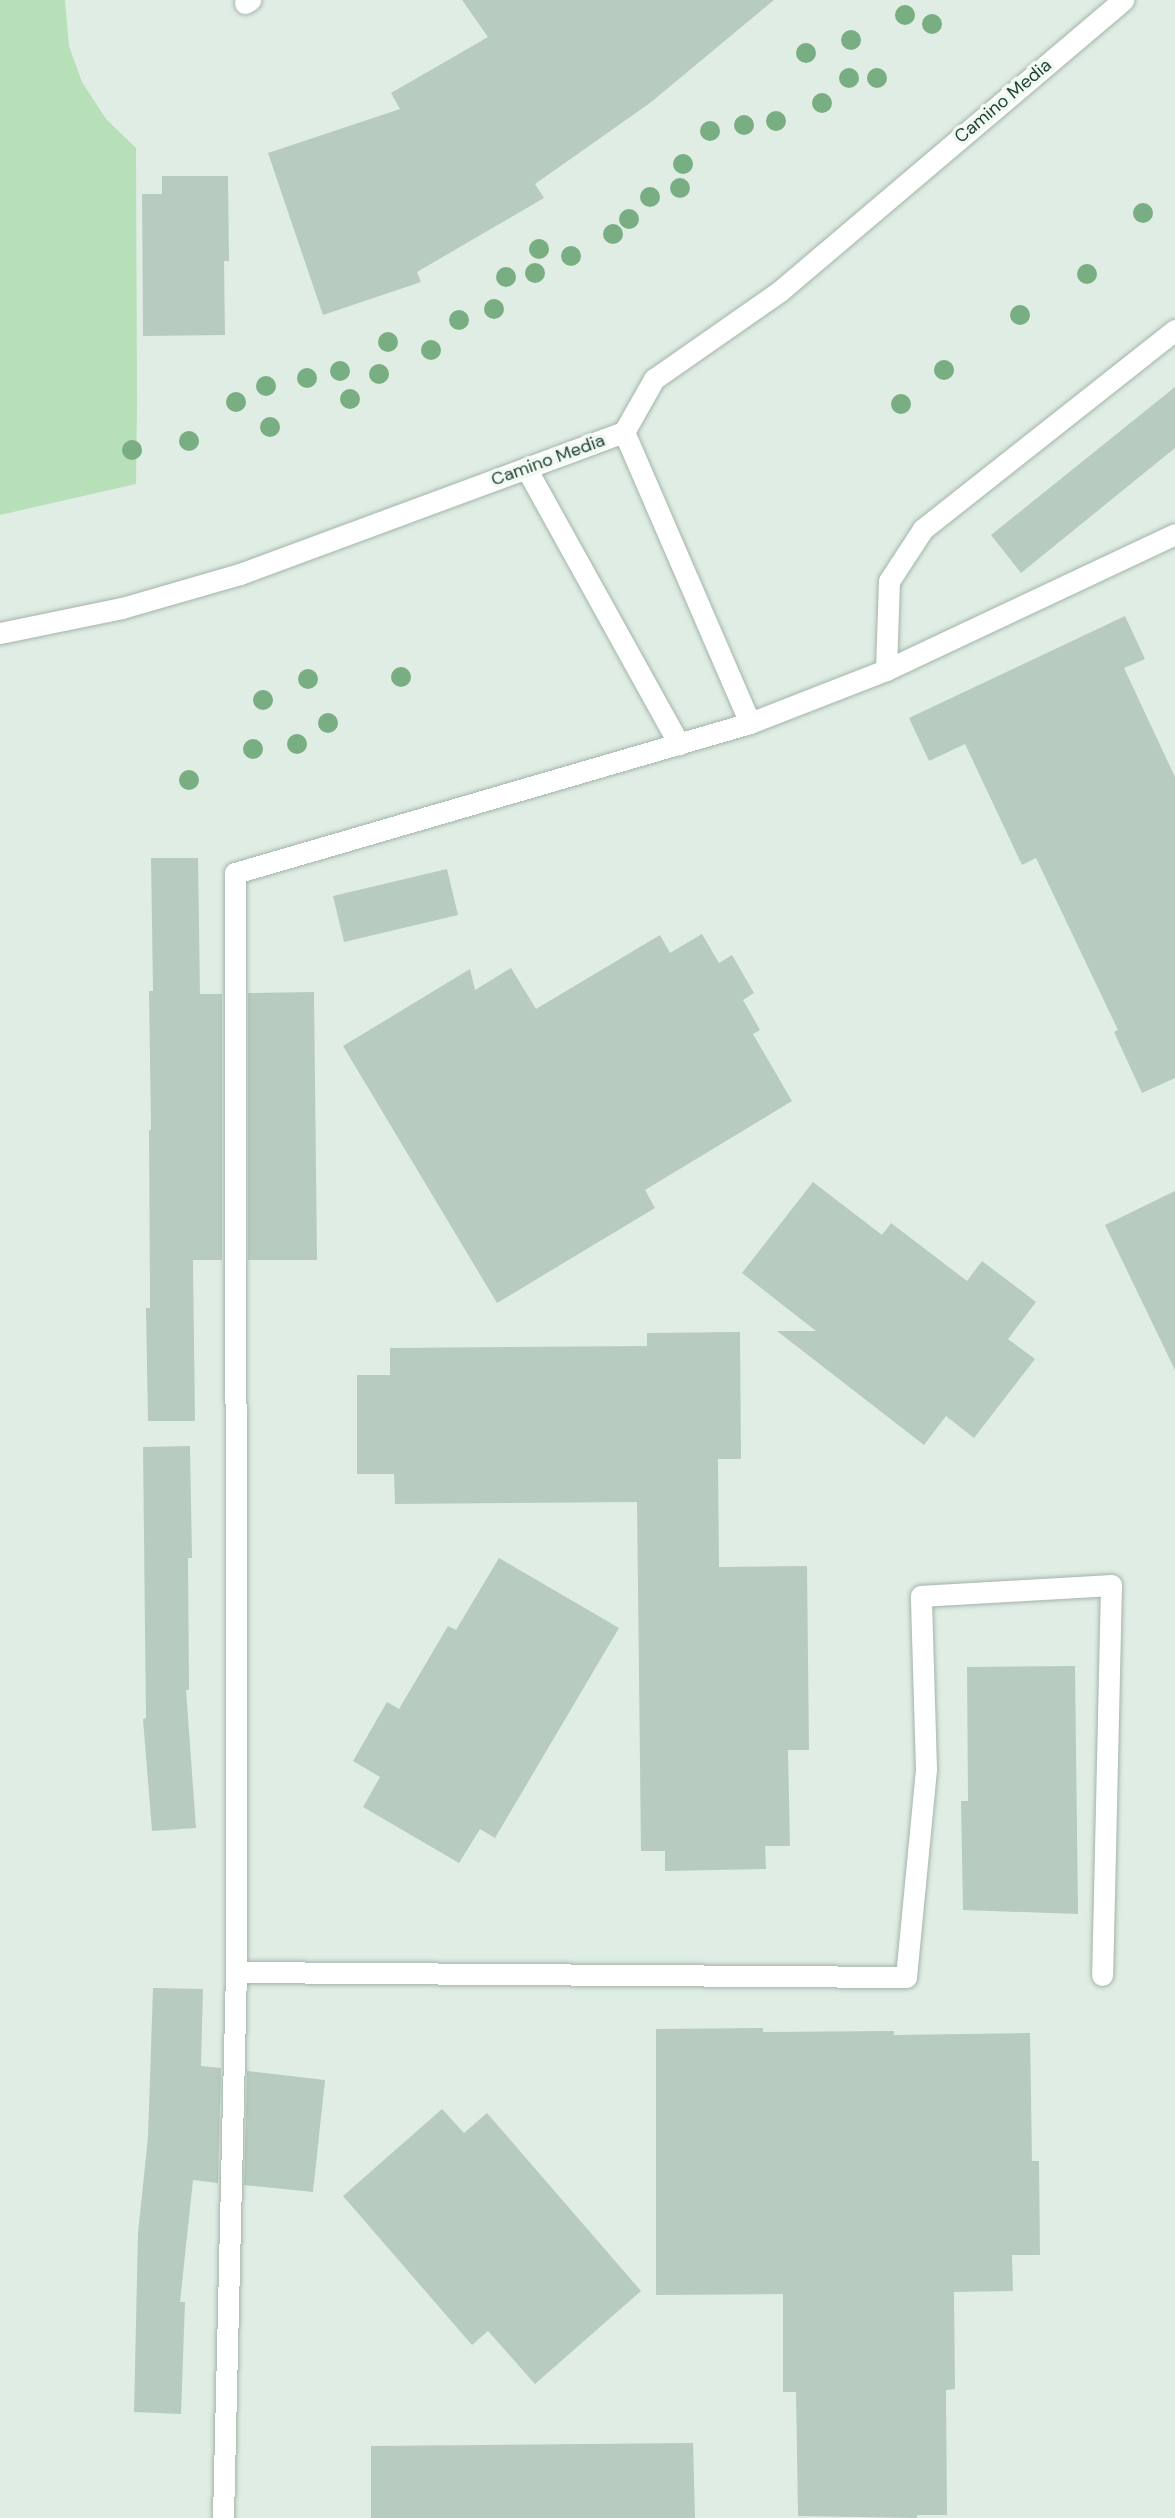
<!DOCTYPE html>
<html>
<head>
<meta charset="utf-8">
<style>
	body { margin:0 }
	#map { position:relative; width:1175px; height:2518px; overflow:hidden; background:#e0ede4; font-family:"DM Sans",sans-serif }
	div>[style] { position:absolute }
	.green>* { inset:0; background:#b7e0b8 }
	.building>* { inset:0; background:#b8cbbf }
	.roads { filter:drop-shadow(0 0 2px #a2b5aa) drop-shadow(0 0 2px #a2b5aa) }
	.service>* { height:21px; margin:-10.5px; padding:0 10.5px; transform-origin:10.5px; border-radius:10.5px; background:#fff }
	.minor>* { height:21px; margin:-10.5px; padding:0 10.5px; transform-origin:10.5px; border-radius:10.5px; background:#fff }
	.tertiary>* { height:21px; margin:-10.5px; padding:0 10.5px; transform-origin:10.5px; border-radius:10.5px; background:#fff }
	.trees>* { width:20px; height:20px; margin:-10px; border-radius:50%; background:#79ae82 }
	span { translate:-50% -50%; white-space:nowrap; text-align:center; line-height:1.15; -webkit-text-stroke:7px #f1f9f3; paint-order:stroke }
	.street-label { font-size:18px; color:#1f3f2f }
</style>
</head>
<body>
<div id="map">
	<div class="green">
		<i style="clip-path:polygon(0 0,65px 0,69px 46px,82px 82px,106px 119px,136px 148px,137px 403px,136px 484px,0 515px)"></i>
	</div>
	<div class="building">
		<i style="clip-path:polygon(462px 0,774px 0,650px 103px,535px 184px,544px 198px,417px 272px,421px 282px,323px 315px,268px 153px,400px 109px,391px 93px,488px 37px)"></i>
		<i style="clip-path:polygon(162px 176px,228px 176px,229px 261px,224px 261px,225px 335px,143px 336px,142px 194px,162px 194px)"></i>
		<i style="clip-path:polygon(1175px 387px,1175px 448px,1021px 573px,991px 535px)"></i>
		<i style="clip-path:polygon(1125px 616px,1145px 659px,1124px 668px,1175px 777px,1175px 1078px,1142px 1093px,1114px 1032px,1118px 1030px,1036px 858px,1022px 865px,965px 744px,929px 761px,909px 718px)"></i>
		<i style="clip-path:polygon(151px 858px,198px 858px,200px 994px,222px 994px,222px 1260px,193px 1260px,195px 1421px,148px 1421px,146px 1308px,150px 1308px,149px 1130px,151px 1130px,149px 991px,153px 991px)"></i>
		<i style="clip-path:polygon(447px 869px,458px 915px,344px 942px,333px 896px)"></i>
		<i style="clip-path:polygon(702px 934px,719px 963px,732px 955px,754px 993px,743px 1000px,760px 1030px,753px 1034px,792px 1101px,645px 1190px,655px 1208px,497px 1303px,343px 1046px,470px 969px,475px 990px,511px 968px,536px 1009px,660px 935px,670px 953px)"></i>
		<i style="clip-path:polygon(314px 992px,317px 1260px,248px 1260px,248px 993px)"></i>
		<i style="clip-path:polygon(813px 1182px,882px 1235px,891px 1223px,967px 1281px,982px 1261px,1036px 1302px,1008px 1339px,1035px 1359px,974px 1438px,946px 1416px,924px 1445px,777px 1331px,816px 1331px,742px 1273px)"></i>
		<i style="clip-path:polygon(1175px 1191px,1175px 1370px,1105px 1225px)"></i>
		<i style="clip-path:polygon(740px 1332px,741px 1459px,718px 1459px,719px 1567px,807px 1566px,809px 1750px,788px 1750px,790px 1846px,765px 1846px,766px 1869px,665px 1871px,665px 1851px,641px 1851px,637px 1502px,395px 1504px,394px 1474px,357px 1474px,357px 1375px,390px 1375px,390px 1348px,647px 1346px,647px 1333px)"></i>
		<i style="clip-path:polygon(190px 1446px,192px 1558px,188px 1558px,189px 1690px,186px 1690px,196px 1828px,152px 1831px,143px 1719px,146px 1718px,143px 1447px)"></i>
		<i style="clip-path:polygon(499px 1558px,619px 1628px,495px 1838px,480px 1829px,459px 1863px,363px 1807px,380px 1777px,353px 1761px,387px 1702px,399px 1709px,448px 1626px,456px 1630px)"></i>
		<i style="clip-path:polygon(1075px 1666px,1078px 1914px,963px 1910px,961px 1801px,968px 1801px,967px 1667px)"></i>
		<i style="clip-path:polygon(153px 1988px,203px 1989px,201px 2066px,221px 2068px,218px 2183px,193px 2180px,180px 2302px,185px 2302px,181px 2414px,134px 2412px,138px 2233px,148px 2137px)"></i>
		<i style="clip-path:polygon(763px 2028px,763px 2032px,894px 2031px,894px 2035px,1030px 2033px,1032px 2161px,1039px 2161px,1040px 2255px,1012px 2255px,1013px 2291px,954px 2292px,955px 2389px,946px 2390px,947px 2515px,917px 2515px,917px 2518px,798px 2516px,796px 2392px,783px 2392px,783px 2294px,656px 2295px,656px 2029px)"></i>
		<i style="clip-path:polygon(247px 2071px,325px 2080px,313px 2192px,244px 2185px)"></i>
		<i style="clip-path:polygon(442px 2109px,464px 2133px,487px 2113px,641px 2291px,535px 2384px,488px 2331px,472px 2345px,343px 2196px)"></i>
		<i style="clip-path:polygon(693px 2443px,695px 2518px,371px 2518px,371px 2446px)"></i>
	</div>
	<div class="roads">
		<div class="service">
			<i style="left:624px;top:432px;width:317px;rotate:66.6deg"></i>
			<i style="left:526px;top:468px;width:316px;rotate:61deg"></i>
			<i style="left:886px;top:670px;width:319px;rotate:-25.2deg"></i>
			<i style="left:236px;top:1972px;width:670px;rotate:0.43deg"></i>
			<i style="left:906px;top:1977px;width:209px;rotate:-84.5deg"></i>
			<i style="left:926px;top:1769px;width:173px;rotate:-91.7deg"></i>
			<i style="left:921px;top:1596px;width:190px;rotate:-3.3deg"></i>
			<i style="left:1111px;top:1585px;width:390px;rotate:91.3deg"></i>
			<i style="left:223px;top:2518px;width:546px;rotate:-88.64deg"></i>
			<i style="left:236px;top:1972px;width:1099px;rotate:-90.05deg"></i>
			<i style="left:235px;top:873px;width:536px;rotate:-16.24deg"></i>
			<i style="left:750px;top:723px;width:146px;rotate:-21.3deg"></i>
			<i style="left:886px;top:670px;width:89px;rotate:-88.1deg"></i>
			<i style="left:889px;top:581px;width:62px;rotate:-56.8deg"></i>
			<i style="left:923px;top:529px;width:321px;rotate:-38.3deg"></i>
		</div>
		<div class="minor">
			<i style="left:245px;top:3px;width:6px;rotate:-31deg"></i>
		</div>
		<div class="tertiary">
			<i style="left:0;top:633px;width:125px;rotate:-11.6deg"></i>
			<i style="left:122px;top:608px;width:123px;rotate:-16.1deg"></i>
			<i style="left:240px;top:574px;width:409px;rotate:-20.3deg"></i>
			<i style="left:624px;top:432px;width:61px;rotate:-60.5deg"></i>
			<i style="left:654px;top:379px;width:154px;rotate:-34.9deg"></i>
			<i style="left:780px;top:291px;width:450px;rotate:-40.3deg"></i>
		</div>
	</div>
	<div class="trees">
		<i style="left:905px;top:15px"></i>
		<i style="left:932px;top:24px"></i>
		<i style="left:851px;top:40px"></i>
		<i style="left:806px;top:53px"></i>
		<i style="left:849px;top:78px"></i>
		<i style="left:877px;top:78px"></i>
		<i style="left:822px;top:103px"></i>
		<i style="left:776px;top:121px"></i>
		<i style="left:744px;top:125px"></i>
		<i style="left:710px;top:131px"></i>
		<i style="left:683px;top:164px"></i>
		<i style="left:680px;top:188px"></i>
		<i style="left:650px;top:197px"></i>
		<i style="left:1143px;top:213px"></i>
		<i style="left:629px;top:219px"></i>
		<i style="left:613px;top:234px"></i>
		<i style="left:539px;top:249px"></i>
		<i style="left:571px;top:256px"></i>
		<i style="left:535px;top:273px"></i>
		<i style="left:1087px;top:274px"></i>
		<i style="left:506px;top:277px"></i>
		<i style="left:494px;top:309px"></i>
		<i style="left:1020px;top:315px"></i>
		<i style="left:459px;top:320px"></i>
		<i style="left:388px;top:342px"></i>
		<i style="left:431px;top:350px"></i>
		<i style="left:944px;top:370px"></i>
		<i style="left:340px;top:371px"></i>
		<i style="left:379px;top:374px"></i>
		<i style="left:307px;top:378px"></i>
		<i style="left:266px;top:386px"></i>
		<i style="left:350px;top:399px"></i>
		<i style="left:236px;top:402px"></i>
		<i style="left:901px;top:404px"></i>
		<i style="left:270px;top:427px"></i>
		<i style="left:189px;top:441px"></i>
		<i style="left:132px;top:450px"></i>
		<i style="left:401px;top:677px"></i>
		<i style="left:308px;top:679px"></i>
		<i style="left:263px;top:700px"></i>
		<i style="left:328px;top:723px"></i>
		<i style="left:297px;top:744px"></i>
		<i style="left:253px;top:749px"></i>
		<i style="left:189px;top:780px"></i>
	</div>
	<div class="street-label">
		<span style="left:1003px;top:101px;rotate:-40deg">Camino Media</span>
		<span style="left:548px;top:460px;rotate:-20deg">Camino Media</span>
	</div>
</div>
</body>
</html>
